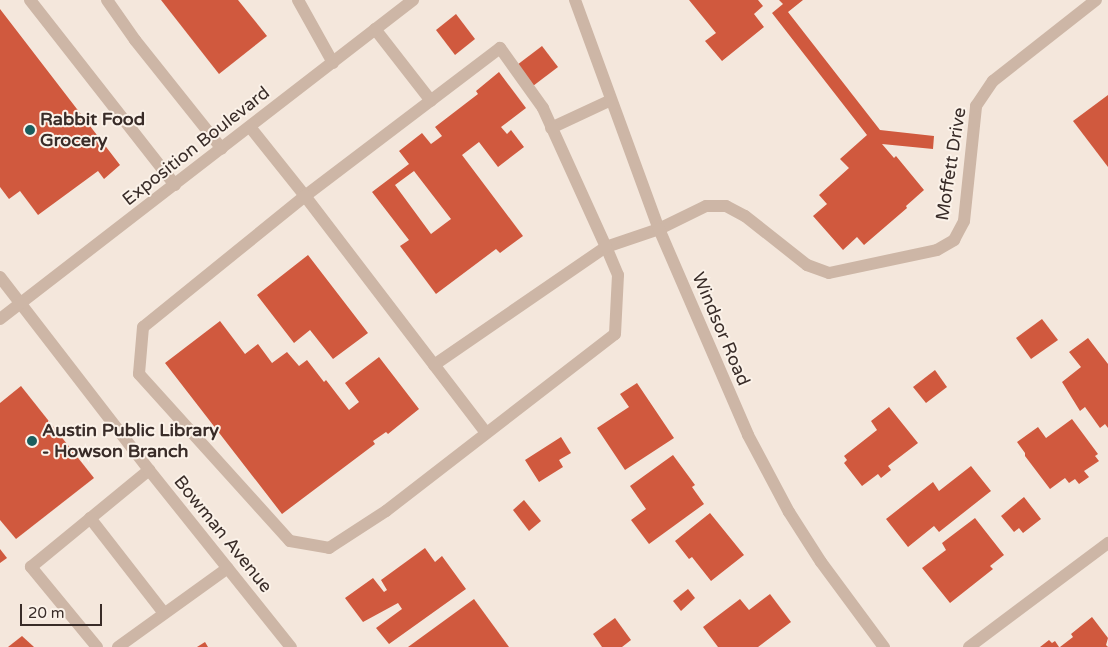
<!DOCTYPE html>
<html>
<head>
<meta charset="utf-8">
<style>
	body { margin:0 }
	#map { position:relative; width:1108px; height:647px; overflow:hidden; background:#f4e7dc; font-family:"Varela Round",sans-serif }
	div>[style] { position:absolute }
	.building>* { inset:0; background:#d0593e }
	.service>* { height:12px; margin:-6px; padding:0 6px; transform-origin:6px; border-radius:6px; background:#cdb6a6 }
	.minor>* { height:12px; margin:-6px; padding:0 6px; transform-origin:6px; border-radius:6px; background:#cdb6a6 }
	.tertiary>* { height:12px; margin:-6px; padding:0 6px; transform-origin:6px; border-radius:6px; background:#cdb6a6 }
	.dots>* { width:14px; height:14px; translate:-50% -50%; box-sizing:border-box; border:2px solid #fbf2e9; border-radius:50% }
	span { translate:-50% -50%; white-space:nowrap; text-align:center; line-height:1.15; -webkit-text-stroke:4px #fbf2e9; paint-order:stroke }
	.poi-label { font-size:18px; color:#392c28; font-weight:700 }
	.left { translate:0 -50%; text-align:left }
	.street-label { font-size:18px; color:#392c28 }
	.scale { position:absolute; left:20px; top:604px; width:82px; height:22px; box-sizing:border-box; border:2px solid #392c28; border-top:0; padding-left:6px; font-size:15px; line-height:18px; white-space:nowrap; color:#392c28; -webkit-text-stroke:4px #fbf2e9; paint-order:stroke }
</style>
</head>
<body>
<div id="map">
	<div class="building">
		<i style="clip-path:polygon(161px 0,238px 0,267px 36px,219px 74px)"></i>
		<i style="clip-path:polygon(689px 0,758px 0,763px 6px,754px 14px,764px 27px,722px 61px,705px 41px,716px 33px)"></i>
		<i style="clip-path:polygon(779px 0,803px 0,788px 12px,880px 130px,934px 136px,933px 149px,882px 144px,894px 158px,896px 156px,924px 190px,906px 206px,907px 208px,864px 245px,857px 237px,843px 250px,813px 216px,827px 204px,819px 195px,849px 168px,840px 159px,867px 135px,772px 13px,783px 4px)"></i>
		<i style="clip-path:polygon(0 9px,120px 165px,104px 179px,98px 171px,38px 215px,20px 191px,9px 199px,0 187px)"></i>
		<i style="clip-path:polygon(456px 14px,475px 39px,455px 55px,436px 30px)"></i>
		<i style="clip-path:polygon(542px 46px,558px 67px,533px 86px,517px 65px)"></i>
		<i style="clip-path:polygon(evenodd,499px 72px,526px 108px,501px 127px,507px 134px,511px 130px,524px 147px,498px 167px,479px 142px,462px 155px,523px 236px,500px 253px,496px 249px,436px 294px,400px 246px,409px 240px,372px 192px,409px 164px,399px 151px,422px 133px,431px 144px,442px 136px,435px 127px,478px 94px,476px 91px,499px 72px,414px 171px,451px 219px,431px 234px,395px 185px,414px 171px)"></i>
		<i style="clip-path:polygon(1108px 95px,1108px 167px,1073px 121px)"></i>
		<i style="clip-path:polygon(308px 255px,368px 333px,333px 359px,310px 330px,294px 343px,257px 295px)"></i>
		<i style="clip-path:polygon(1042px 319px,1058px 340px,1031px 359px,1016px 338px)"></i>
		<i style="clip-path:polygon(220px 321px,245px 354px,258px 344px,272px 363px,287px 352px,299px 366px,307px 360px,324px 382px,326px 380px,349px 410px,359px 402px,345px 383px,379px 357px,419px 409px,388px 434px,386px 432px,373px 441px,375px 444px,282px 514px,165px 363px)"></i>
		<i style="clip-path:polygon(1088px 338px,1108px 364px,1108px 428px,1105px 424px,1100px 428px,1085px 407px,1080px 411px,1062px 382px,1081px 367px,1069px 352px)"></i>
		<i style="clip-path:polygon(935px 370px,947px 387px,926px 403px,913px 387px)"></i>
		<i style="clip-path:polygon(637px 383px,674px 438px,625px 470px,597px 428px,629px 407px,620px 394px)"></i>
		<i style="clip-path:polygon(21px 386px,94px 478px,16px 539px,0 520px,0 403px)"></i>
		<i style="clip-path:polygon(889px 407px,918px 443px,888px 466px,891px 470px,881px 478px,878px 474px,862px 486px,844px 463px,847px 460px,844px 456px,877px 430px,871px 421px)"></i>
		<i style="clip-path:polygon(1072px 419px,1098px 454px,1095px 456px,1099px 461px,1084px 471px,1089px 477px,1079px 484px,1075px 479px,1069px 483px,1065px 478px,1050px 489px,1025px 456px,1025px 453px,1017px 442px,1038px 427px,1046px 438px)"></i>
		<i style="clip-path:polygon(561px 437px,571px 453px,559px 460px,563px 467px,539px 482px,525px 460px)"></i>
		<i style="clip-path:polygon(673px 455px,695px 485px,692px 487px,704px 504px,649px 544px,631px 520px,646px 509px,630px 486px)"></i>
		<i style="clip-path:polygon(971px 466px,991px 491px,939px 532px,934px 526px,908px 547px,886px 519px,933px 482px,939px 491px)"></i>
		<i style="clip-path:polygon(1024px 497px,1041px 519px,1023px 533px,1019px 528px,1014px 532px,1001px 516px)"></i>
		<i style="clip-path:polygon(524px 500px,541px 521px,529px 531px,513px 510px)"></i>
		<i style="clip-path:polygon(710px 513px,744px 555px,711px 581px,692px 557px,689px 559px,675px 541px)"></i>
		<i style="clip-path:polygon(975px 518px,1004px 555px,990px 566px,993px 569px,950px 603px,922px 568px,946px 550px,942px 543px)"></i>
		<i style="clip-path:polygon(425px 548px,435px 562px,442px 556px,466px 589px,389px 644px,376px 628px,402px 609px,398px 603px,363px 622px,345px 598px,373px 578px,384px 592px,387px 590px,381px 580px)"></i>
		<i style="clip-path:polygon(0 549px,7px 558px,0 563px)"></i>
		<i style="clip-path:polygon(688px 589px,695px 598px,681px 611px,673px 601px)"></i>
		<i style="clip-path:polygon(770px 594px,791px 622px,758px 647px,718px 647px,703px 627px,740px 599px,749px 610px)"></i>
		<i style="clip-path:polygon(474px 599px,509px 647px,408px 647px)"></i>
		<i style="clip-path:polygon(1092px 617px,1108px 638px,1106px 645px,1108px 647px,1060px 647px,1073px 637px,1071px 634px)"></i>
		<i style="clip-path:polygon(615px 618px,631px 640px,622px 647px,602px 647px,593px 634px)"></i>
		<i style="clip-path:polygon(22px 636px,34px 647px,8px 647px)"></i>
		<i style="clip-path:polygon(1049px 640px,1052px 643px,1055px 641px,1059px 647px,1040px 647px)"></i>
		<i style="clip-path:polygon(205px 642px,208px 647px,197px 647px)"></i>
	</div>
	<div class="service">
		<i style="left:30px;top:0;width:235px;rotate:51.9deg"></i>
		<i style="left:107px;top:0;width:49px;rotate:55deg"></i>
		<i style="left:135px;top:40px;width:139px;rotate:51.4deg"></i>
		<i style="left:298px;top:0;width:72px;rotate:60.9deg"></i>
		<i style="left:375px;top:29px;width:91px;rotate:52.1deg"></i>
		<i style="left:250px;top:127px;width:88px;rotate:51.4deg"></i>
		<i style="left:305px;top:196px;width:208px;rotate:141deg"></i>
		<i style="left:143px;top:327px;width:47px;rotate:94.9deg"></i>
		<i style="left:139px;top:374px;width:225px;rotate:47.9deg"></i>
		<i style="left:290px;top:541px;width:40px;rotate:10deg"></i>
		<i style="left:329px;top:548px;width:68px;rotate:-33deg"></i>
		<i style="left:386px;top:511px;width:289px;rotate:-37.7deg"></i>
		<i style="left:615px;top:334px;width:59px;rotate:-87.1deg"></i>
		<i style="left:618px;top:275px;width:30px;rotate:-113deg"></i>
		<i style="left:606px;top:247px;width:56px;rotate:-18.8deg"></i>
		<i style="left:551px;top:128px;width:66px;rotate:-25deg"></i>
		<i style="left:434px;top:365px;width:209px;rotate:-34.5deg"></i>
		<i style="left:606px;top:247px;width:153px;rotate:-114.4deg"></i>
		<i style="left:543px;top:108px;width:74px;rotate:-125.6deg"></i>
		<i style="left:500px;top:48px;width:245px;rotate:142.8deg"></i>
		<i style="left:305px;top:196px;width:298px;rotate:52.6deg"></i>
		<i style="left:90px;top:518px;width:120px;rotate:52.1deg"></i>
		<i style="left:97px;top:647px;width:104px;rotate:-129.5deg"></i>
		<i style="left:31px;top:567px;width:153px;rotate:-39.4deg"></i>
		<i style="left:118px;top:647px;width:135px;rotate:-35.7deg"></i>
	</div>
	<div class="minor">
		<i style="left:659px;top:229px;width:52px;rotate:-26.1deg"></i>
		<i style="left:706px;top:206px;width:20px"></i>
		<i style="left:726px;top:206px;width:21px;rotate:28deg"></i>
		<i style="left:745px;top:216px;width:79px;rotate:38.3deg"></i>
		<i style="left:807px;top:265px;width:23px;rotate:20deg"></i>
		<i style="left:829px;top:273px;width:110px;rotate:-12deg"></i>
		<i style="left:937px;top:250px;width:20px;rotate:-30deg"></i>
		<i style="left:954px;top:240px;width:21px;rotate:-62deg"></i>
		<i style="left:964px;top:221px;width:116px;rotate:-84deg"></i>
		<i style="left:976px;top:106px;width:30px;rotate:-56deg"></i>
		<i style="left:993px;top:81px;width:131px;rotate:-38.2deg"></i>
		<i style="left:0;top:277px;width:244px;rotate:52.3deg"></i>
		<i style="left:149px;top:470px;width:227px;rotate:51.3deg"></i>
		<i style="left:969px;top:647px;width:174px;rotate:-36.8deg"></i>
	</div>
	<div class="tertiary">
		<i style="left:575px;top:0;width:244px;rotate:69.9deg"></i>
		<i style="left:659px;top:229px;width:224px;rotate:66.6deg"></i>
		<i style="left:748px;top:435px;width:87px;rotate:62deg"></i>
		<i style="left:789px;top:512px;width:59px;rotate:57.4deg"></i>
		<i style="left:821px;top:562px;width:106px;rotate:53.5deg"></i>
		<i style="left:0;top:319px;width:522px;rotate:-37.68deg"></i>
	</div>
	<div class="dots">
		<i style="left:30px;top:130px;background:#1a5e5e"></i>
		<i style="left:32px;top:441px;background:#1a5e5e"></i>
	</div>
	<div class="poi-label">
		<span class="left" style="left:40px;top:130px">Rabbit Food<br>Grocery</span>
		<span class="left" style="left:42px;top:441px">Austin Public Library<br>- Howson Branch</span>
	</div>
	<div class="street-label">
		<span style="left:196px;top:146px;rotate:-38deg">Exposition Boulevard</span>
		<span style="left:951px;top:164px;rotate:-81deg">Moffett Drive</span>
		<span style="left:721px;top:329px;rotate:67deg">Windsor Road</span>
		<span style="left:223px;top:534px;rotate:51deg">Bowman Avenue</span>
	</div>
	<div class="scale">20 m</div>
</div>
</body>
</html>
